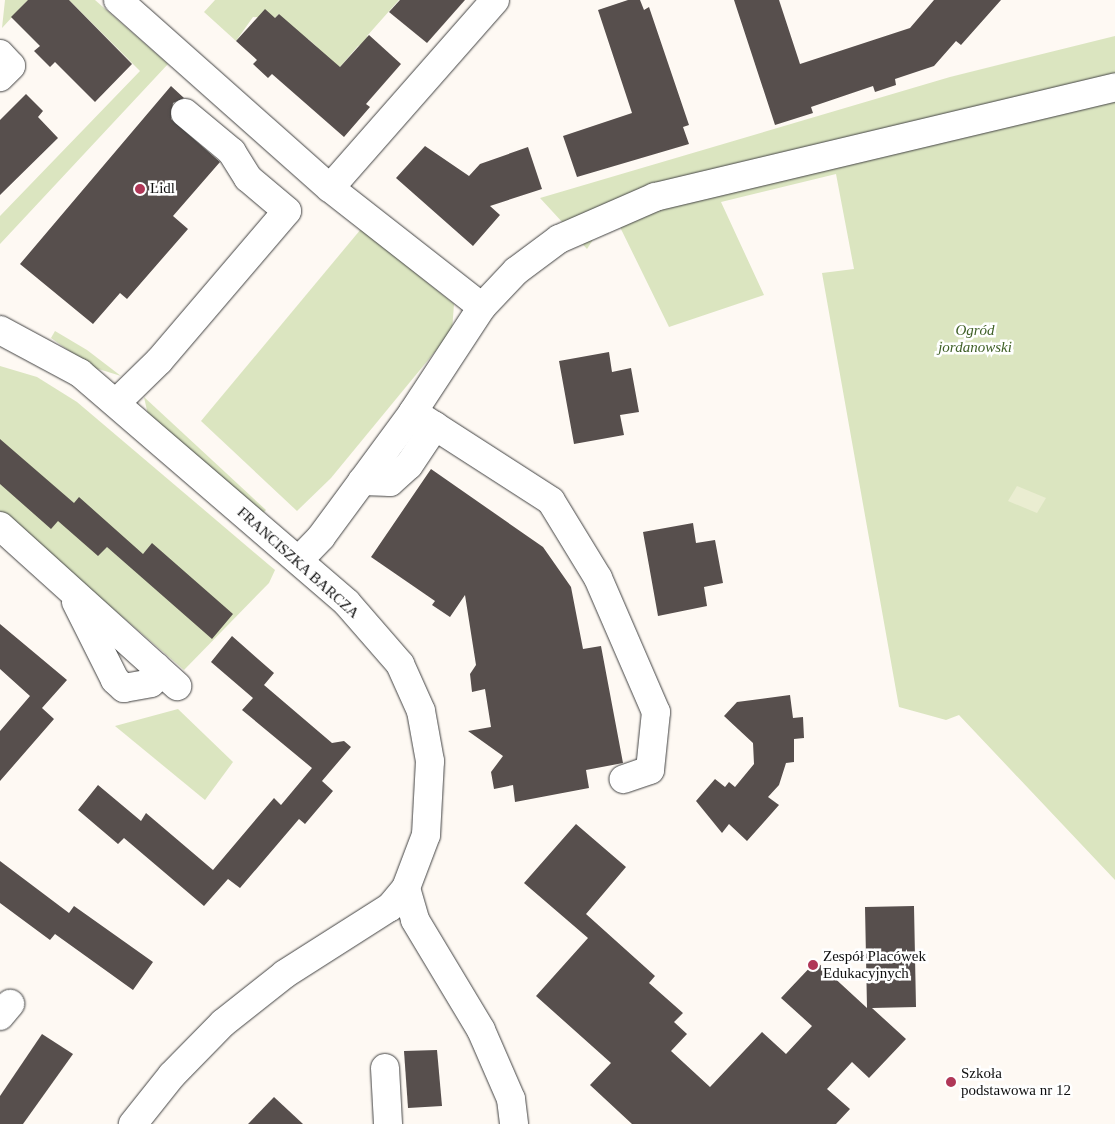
<!DOCTYPE html>
<html>
<head>
<meta charset="utf-8">
<style>
	body { margin:0 }
	#map { position:relative; width:1115px; height:1124px; overflow:hidden; background:#fef9f3; font-family:"Times New Roman",serif }
	div>[style] { position:absolute }
	.green>* { inset:0; background:#dbe5c0 }
	.pitch>* { inset:0; background:#eaedd1 }
	.building>* { inset:0; background:#574f4d }
	.roads { filter:drop-shadow(0 0 1px #424242) drop-shadow(0 0 1px #424242) }
	.minor>* { height:28px; margin:-14px; padding:0 14px; transform-origin:14px; border-radius:14px; background:#fff }
	.dots>* { width:14px; height:14px; translate:-50% -50%; box-sizing:border-box; border:2px solid #fff; border-radius:50% }
	span { translate:-50% -50%; white-space:nowrap; text-align:center; line-height:1.15; -webkit-text-stroke:5px #fff; paint-order:stroke }
	.poi-label { font-size:15px; color:#0f0f0f }
	.left { translate:0 -50%; text-align:left }
	.park-label { font-size:15px; color:#3f6027; font-style:italic }
	.street-label { font-size:15px; color:#0f0f0f }
</style>
</head>
<body>
<div id="map">
	<div class="green">
		<i style="clip-path:polygon(5px 0,39px 0,27px 1px,2px 28px)"></i>
		<i style="clip-path:polygon(69px 0,95px 0,168px 64px,0 244px,0 216px,140px 71px)"></i>
		<i style="clip-path:polygon(215px 0,399px 0,367px 36px,372px 41px,358px 46px,333px 75px,316px 46px,308px 39px,303px 43px,279px 14px,275px 18px,253px 17px,236px 41px,204px 12px)"></i>
		<i style="clip-path:polygon(1115px 36px,1115px 880px,959px 715px,946px 720px,899px 707px,822px 273px,854px 269px,836px 174px,721px 202px,764px 295px,669px 327px,619px 225px,596px 235px,587px 249px,540px 198px,950px 77px)"></i>
		<i style="clip-path:polygon(361px 229px,454px 304px,452px 331px,331px 478px,297px 511px,201px 421px)"></i>
		<i style="clip-path:polygon(55px 331px,87px 350px,121px 376px,92px 367px,51px 338px)"></i>
		<i style="clip-path:polygon(0 366px,37px 377px,77px 402px,275px 570px,269px 583px,184px 670px,0 511px)"></i>
		<i style="clip-path:polygon(144px 397px,266px 510px,262px 514px,148px 415px)"></i>
		<i style="clip-path:polygon(178px 709px,233px 762px,205px 800px,115px 726px)"></i>
	</div>
	<div class="pitch">
		<i style="clip-path:polygon(1017px 486px,1046px 498px,1037px 513px,1008px 501px)"></i>
	</div>
	<div class="building">
		<i style="clip-path:polygon(28px 0,69px 0,132px 64px,95px 102px,55px 62px,50px 67px,34px 51px,40px 46px,11px 17px)"></i>
		<i style="clip-path:polygon(400px 0,465px 0,427px 43px,389px 12px)"></i>
		<i style="clip-path:polygon(628px 0,640px 0,644px 10px,649px 7px,689px 125px,683px 127px,689px 144px,577px 177px,563px 136px,632px 113px,598px 10px)"></i>
		<i style="clip-path:polygon(734px 0,779px 0,800px 64px,910px 28px,934px 0,1001px 0,961px 45px,956px 41px,934px 66px,895px 79px,896px 85px,875px 92px,873px 86px,811px 107px,813px 113px,775px 125px)"></i>
		<i style="clip-path:polygon(265px 9px,275px 18px,279px 14px,340px 67px,369px 35px,401px 64px,366px 104px,370px 107px,344px 137px,272px 74px,268px 78px,253px 64px,257px 60px,236px 41px)"></i>
		<i style="clip-path:polygon(171px 86px,184px 98px,173px 103px,171px 119px,220px 162px,173px 216px,188px 229px,127px 299px,120px 293px,93px 324px,20px 264px)"></i>
		<i style="clip-path:polygon(26px 94px,43px 111px,38px 117px,58px 138px,0 195px,0 120px)"></i>
		<i style="clip-path:polygon(425px 146px,469px 176px,480px 164px,528px 147px,542px 189px,490px 206px,500px 215px,473px 246px,396px 178px)"></i>
		<i style="clip-path:polygon(609px 352px,612px 372px,631px 368px,639px 412px,620px 415px,624px 435px,574px 444px,559px 361px)"></i>
		<i style="clip-path:polygon(0 439px,74px 503px,79px 497px,143px 554px,152px 543px,233px 614px,212px 639px,107px 547px,98px 556px,58px 521px,51px 529px,0 484px)"></i>
		<i style="clip-path:polygon(431px 469px,543px 547px,571px 587px,583px 649px,601px 646px,623px 763px,586px 770px,589px 788px,515px 802px,513px 785px,494px 789px,491px 772px,503px 756px,468px 731px,491px 727px,485px 689px,472px 692px,470px 674px,476px 665px,465px 595px,450px 617px,432px 605px,435px 601px,371px 557px)"></i>
		<i style="clip-path:polygon(693px 523px,696px 543px,715px 540px,723px 583px,704px 587px,707px 606px,658px 616px,643px 532px)"></i>
		<i style="clip-path:polygon(0 624px,67px 680px,42px 708px,54px 719px,0 781px,0 731px,30px 696px,0 669px)"></i>
		<i style="clip-path:polygon(232px 636px,274px 673px,264px 685px,332px 743px,344px 741px,351px 747px,322px 781px,333px 791px,305px 824px,299px 819px,240px 888px,228px 879px,204px 906px,124px 838px,118px 844px,78px 810px,98px 785px,141px 821px,146px 813px,213px 870px,274px 798px,281px 805px,312px 768px,242px 710px,253px 698px,211px 662px)"></i>
		<i style="clip-path:polygon(790px 695px,793px 718px,803px 717px,804px 738px,794px 739px,794px 762px,786px 763px,779px 785px,768px 797px,779px 805px,747px 841px,729px 824px,722px 833px,696px 801px,715px 779px,725px 787px,729px 782px,735px 787px,754px 764px,753px 743px,724px 716px,737px 702px)"></i>
		<i style="clip-path:polygon(576px 824px,626px 867px,586px 914px,655px 976px,649px 983px,683px 1013px,674px 1022px,687px 1034px,671px 1051px,710px 1087px,762px 1032px,786px 1054px,812px 1026px,781px 998px,816px 961px,867px 1008px,865px 907px,914px 906px,916px 1007px,872px 1008px,906px 1039px,869px 1078px,852px 1062px,827px 1089px,850px 1109px,836px 1124px,632px 1124px,590px 1085px,611px 1063px,536px 996px,588px 938px,524px 883px)"></i>
		<i style="clip-path:polygon(0 861px,69px 913px,74px 906px,153px 962px,133px 990px,55px 934px,50px 940px,0 903px)"></i>
		<i style="clip-path:polygon(42px 1034px,73px 1054px,23px 1124px,0 1124px,0 1096px)"></i>
		<i style="clip-path:polygon(437px 1050px,442px 1106px,408px 1108px,404px 1051px)"></i>
		<i style="clip-path:polygon(274px 1097px,303px 1124px,248px 1124px)"></i>
	</div>
	<div class="roads">
		<div class="minor">
			<i style="left:118px;top:0;width:283px;rotate:41.6deg"></i>
			<i style="left:330px;top:188px;width:193px;rotate:38.1deg"></i>
			<i style="left:0;top:54px;width:16px;rotate:47deg"></i>
			<i style="left:11px;top:66px;width:16px;rotate:135deg"></i>
			<i style="left:330px;top:188px;width:250px;rotate:-48.7deg"></i>
			<i style="left:0;top:330px;width:91px;rotate:28.3deg"></i>
			<i style="left:80px;top:373px;width:352px;rotate:40.7deg"></i>
			<i style="left:347px;top:603px;width:81px;rotate:49deg"></i>
			<i style="left:400px;top:664px;width:51px;rotate:65.9deg"></i>
			<i style="left:421px;top:711px;width:51px;rotate:79.8deg"></i>
			<i style="left:430px;top:761px;width:74px;rotate:93.1deg"></i>
			<i style="left:426px;top:835px;width:57px;rotate:110.7deg"></i>
			<i style="left:406px;top:888px;width:25px;rotate:130deg"></i>
			<i style="left:390px;top:907px;width:125px;rotate:147.5deg"></i>
			<i style="left:285px;top:974px;width:79px;rotate:141.7deg"></i>
			<i style="left:223px;top:1023px;width:73px;rotate:134.4deg"></i>
			<i style="left:172px;top:1075px;width:63px;rotate:128.5deg"></i>
			<i style="left:116px;top:403px;width:60px;rotate:-44.3deg"></i>
			<i style="left:159px;top:361px;width:197px;rotate:-49.5deg"></i>
			<i style="left:287px;top:211px;width:51px;rotate:-139.8deg"></i>
			<i style="left:248px;top:178px;width:31px;rotate:-122deg"></i>
			<i style="left:232px;top:152px;width:61px;rotate:-140.3deg"></i>
			<i style="left:413px;top:412px;width:164px;rotate:32.8deg"></i>
			<i style="left:551px;top:501px;width:90px;rotate:58.6deg"></i>
			<i style="left:598px;top:578px;width:146px;rotate:66.6deg"></i>
			<i style="left:656px;top:712px;width:58px;rotate:95.9deg"></i>
			<i style="left:650px;top:770px;width:28px;rotate:161deg"></i>
			<i style="left:362px;top:481px;width:28px;rotate:2deg"></i>
			<i style="left:390px;top:482px;width:25px;rotate:-42deg"></i>
			<i style="left:409px;top:465px;width:47px;rotate:-56.3deg"></i>
			<i style="left:0;top:526px;width:239px;rotate:42.1deg"></i>
			<i style="left:299px;top:560px;width:32px;rotate:-46deg"></i>
			<i style="left:321px;top:537px;width:155px;rotate:-53.6deg"></i>
			<i style="left:413px;top:412px;width:126px;rotate:-56.7deg"></i>
			<i style="left:482px;top:307px;width:50px;rotate:-46.6deg"></i>
			<i style="left:516px;top:271px;width:54px;rotate:-36.7deg"></i>
			<i style="left:559px;top:239px;width:105px;rotate:-23.6deg"></i>
			<i style="left:655px;top:197px;width:473px;rotate:-13.4deg"></i>
			<i style="left:76px;top:602px;width:87px;rotate:63.4deg"></i>
			<i style="left:115px;top:680px;width:12px;rotate:42deg"></i>
			<i style="left:124px;top:688px;width:27px;rotate:-10deg"></i>
			<i style="left:151px;top:683px;width:17px;rotate:-73deg"></i>
			<i style="left:406px;top:888px;width:33px;rotate:74deg"></i>
			<i style="left:415px;top:920px;width:128px;rotate:59deg"></i>
			<i style="left:481px;top:1030px;width:75px;rotate:66.5deg"></i>
			<i style="left:511px;top:1099px;width:25px;rotate:83deg"></i>
			<i style="left:0;top:1016px;width:16px;rotate:-50deg"></i>
			<i style="left:385px;top:1068px;width:56px;rotate:86.9deg"></i>
		</div>
	</div>
	<div class="dots">
		<i style="left:140px;top:189px;background:#b03757"></i>
		<i style="left:813px;top:965px;background:#b03757"></i>
		<i style="left:951px;top:1082px;background:#b03757"></i>
	</div>
	<div class="poi-label">
		<span class="left" style="left:150px;top:189px">Lidl</span>
		<span class="left" style="left:823px;top:965px">Zespół Placówek<br>Edukacyjnych</span>
		<span class="left" style="left:961px;top:1082px">Szkoła<br>podstawowa nr 12</span>
	</div>
	<div class="park-label">
		<span style="left:975px;top:339px">Ogród<br>jordanowski</span>
	</div>
	<div class="street-label">
		<span style="left:298px;top:563px;rotate:42deg">FRANCISZKA BARCZA</span>
	</div>
</div>
</body>
</html>
